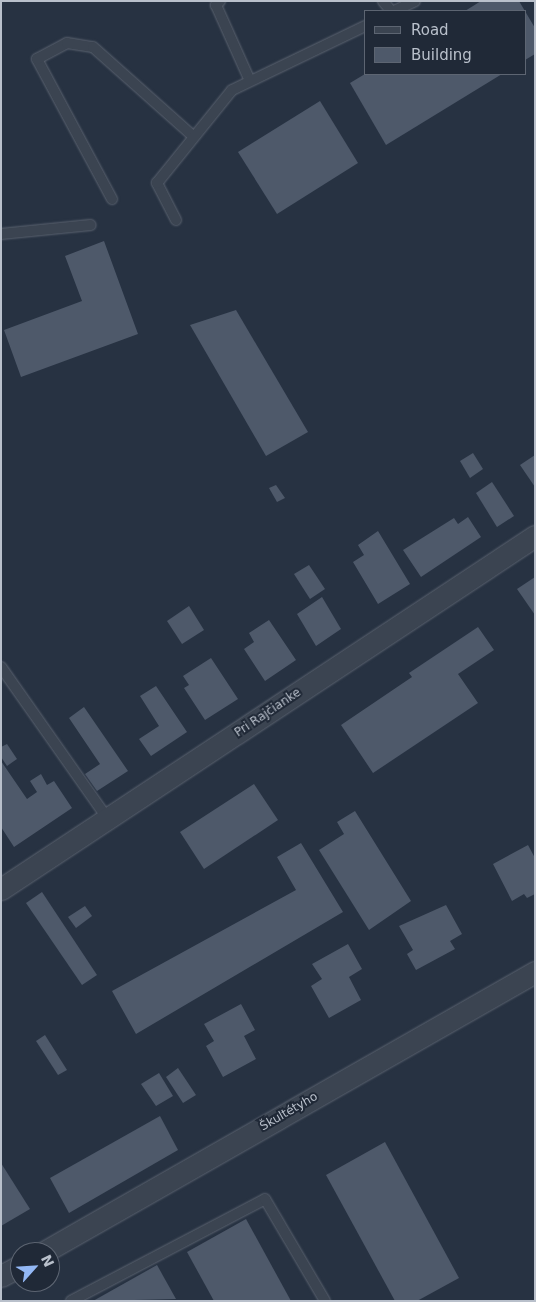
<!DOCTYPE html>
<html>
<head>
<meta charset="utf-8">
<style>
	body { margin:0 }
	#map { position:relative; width:536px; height:1302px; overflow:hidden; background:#273242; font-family:"DejaVu Sans",sans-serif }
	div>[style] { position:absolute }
	.building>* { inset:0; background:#4e596a }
	.roads { filter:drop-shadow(0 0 1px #5a626f) drop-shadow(0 0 1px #5a626f) }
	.service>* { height:10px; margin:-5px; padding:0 5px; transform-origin:5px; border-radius:5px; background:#3b4451 }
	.minor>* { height:21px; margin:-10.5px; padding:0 10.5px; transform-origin:10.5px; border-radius:10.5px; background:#3b4451 }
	span { translate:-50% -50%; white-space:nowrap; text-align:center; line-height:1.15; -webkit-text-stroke:4px #202937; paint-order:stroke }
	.street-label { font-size:12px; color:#b9c0cb }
	.frame { position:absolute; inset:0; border:2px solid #b9c0cb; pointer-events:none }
	.legend { position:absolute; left:364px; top:10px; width:162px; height:65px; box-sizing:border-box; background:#202937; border:1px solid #5d6572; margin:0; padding:6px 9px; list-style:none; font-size:15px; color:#b9c0cb }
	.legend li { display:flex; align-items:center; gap:10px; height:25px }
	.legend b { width:25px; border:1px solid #5d6572 }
	.north { position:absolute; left:10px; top:1242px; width:50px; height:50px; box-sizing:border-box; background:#202937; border:1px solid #5d6572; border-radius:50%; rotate:64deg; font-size:14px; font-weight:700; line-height:20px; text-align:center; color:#b9c0cb }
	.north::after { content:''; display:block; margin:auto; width:18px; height:22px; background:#93b8f5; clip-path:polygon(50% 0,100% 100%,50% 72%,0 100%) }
</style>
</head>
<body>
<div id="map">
	<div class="building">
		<i style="clip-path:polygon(481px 1px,519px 1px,535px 28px,535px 54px,525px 60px,525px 11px,465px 11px)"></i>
		<i style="clip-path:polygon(365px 74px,502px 74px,386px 145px,350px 83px)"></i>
		<i style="clip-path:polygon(320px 101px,358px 163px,277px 214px,238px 152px)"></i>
		<i style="clip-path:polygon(104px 241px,138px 334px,21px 377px,4px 330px,82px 301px,65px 256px)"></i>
		<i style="clip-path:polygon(236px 310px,308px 432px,266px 456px,190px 325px)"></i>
		<i style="clip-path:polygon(473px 453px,483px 469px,470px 478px,460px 461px)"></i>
		<i style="clip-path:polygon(535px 455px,535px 487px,520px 465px)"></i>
		<i style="clip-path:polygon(492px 482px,514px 516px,497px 527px,476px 493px)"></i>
		<i style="clip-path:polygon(276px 485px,285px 498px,277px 502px,269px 488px)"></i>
		<i style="clip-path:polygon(468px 517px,481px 537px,421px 577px,403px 550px,454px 518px,458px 524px)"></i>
		<i style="clip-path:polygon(378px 531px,410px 584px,378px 604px,353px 562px,364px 555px,358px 545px)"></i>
		<i style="clip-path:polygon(309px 565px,325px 589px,310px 599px,294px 574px)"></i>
		<i style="clip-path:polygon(535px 577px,535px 615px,517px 589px)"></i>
		<i style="clip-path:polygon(322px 597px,341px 629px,316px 646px,297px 614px)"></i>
		<i style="clip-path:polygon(189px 606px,204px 630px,182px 644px,167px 621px)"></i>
		<i style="clip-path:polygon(269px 620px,296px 660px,265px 681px,244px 649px,254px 642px,249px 633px)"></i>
		<i style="clip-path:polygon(478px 627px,494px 650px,458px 674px,478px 703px,373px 773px,341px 725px,412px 677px,409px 673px)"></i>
		<i style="clip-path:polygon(211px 658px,238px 699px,205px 720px,184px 688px,189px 685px,183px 676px)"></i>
		<i style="clip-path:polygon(156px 686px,187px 732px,151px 756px,139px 739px,159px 726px,140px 696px)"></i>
		<i style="clip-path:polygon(84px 707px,128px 771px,97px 791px,85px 774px,100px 764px,69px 718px)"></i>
		<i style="clip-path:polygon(7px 744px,17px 759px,7px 766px,1px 757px,1px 747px)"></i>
		<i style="clip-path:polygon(1px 761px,27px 799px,37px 792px,30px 781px,41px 774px,47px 785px,54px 781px,72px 808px,14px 847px,1px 827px)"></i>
		<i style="clip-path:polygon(254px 784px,278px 820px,204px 869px,180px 832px)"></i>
		<i style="clip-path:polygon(355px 811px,411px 901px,369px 930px,319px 850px,344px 834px,337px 822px)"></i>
		<i style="clip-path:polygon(301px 843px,343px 912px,136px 1034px,112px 991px,296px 890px,277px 857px)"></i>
		<i style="clip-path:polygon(528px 845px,535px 858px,535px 894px,527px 898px,524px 894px,512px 901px,493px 864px)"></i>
		<i style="clip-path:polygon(42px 892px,97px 975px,82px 985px,26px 903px)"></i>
		<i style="clip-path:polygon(446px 905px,462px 934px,450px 941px,455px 949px,416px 970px,407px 954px,413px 950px,399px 926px)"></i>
		<i style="clip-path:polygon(85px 906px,92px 916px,76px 928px,68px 917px)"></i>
		<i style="clip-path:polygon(348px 944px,362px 969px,349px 977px,361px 1000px,329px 1018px,311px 986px,322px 979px,312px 964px)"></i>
		<i style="clip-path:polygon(241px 1004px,255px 1030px,244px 1036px,256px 1059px,223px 1077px,206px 1046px,214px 1041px,204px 1024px)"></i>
		<i style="clip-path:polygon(45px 1035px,67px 1070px,58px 1075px,36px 1041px)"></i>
		<i style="clip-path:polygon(178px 1068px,196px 1095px,183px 1103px,166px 1077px)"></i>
		<i style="clip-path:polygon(159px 1073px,173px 1096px,156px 1106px,141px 1084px)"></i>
		<i style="clip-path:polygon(160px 1116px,178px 1150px,69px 1213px,50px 1178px)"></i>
		<i style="clip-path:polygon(385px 1142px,459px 1278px,417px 1301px,395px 1301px,326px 1175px)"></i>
		<i style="clip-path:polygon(1px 1163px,30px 1209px,1px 1226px)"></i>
		<i style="clip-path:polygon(246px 1219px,291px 1301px,214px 1301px,187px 1252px)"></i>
		<i style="clip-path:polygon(157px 1265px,176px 1299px,93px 1301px)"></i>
	</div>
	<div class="roads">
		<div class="service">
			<i style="left:220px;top:1px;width:6px;rotate:135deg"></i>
			<i style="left:216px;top:5px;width:83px;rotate:65.9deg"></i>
			<i style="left:383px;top:1px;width:13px;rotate:51deg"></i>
			<i style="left:394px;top:11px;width:23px;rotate:-25deg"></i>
			<i style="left:112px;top:199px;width:159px;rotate:-118.2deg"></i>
			<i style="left:37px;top:59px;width:34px;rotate:-28deg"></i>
			<i style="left:67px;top:43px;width:26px;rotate:9deg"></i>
			<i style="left:93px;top:47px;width:134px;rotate:41.7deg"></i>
			<i style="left:176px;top:220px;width:42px;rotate:-117.2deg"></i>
			<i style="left:157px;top:183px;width:119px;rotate:-51.1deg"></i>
			<i style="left:232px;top:90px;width:148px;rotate:-25.7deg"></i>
			<i style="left:1px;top:234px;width:90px;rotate:-5.7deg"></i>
			<i style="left:1px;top:667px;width:186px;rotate:54.9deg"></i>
			<i style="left:71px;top:1301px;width:219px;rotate:-27.7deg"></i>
			<i style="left:265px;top:1199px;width:118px;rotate:59.5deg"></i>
		</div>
		<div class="minor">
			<i style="left:1px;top:889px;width:640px;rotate:-33.47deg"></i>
			<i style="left:44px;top:1252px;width:565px;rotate:-29.69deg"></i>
			<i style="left:1px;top:1276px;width:21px;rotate:-28deg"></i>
		</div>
	</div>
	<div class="street-label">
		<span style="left:268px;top:713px;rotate:-34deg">Pri Rajčianke</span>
		<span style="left:289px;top:1112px;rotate:-30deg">Škultétyho</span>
	</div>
	<div class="frame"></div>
	<ul class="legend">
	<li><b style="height:6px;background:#3b4451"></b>Road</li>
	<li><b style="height:14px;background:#4e596a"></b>Building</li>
	</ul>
	<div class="north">N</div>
</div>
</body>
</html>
